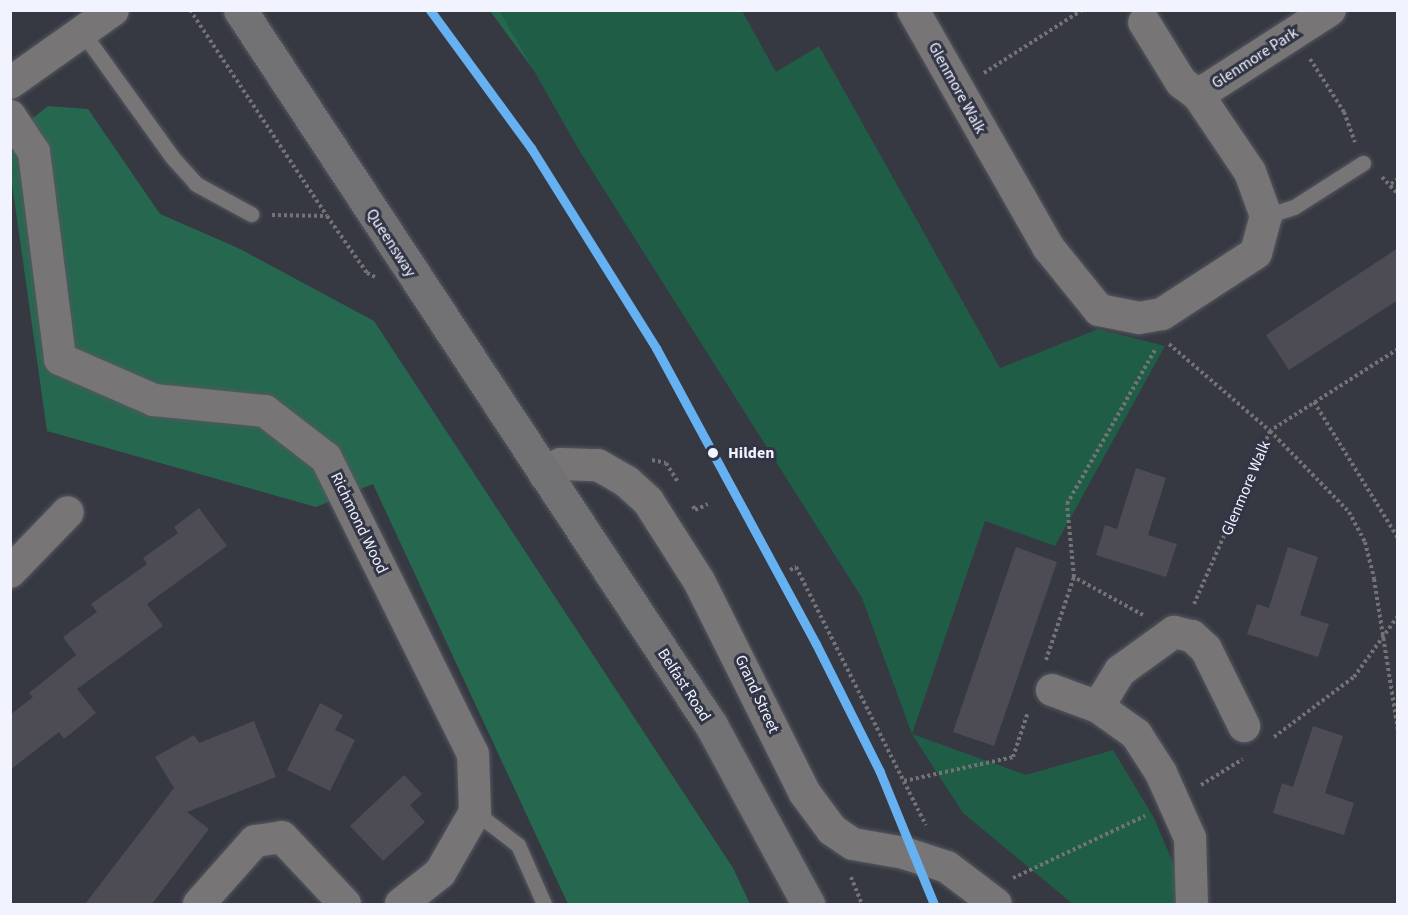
<!DOCTYPE html>
<html>
<head>
<meta charset="utf-8">
<style>
	body { margin:0 }
	#map { position:relative; width:1408px; height:915px; overflow:hidden; background:#363842; font-family:"Source Sans 3",sans-serif }
	div>[style] { position:absolute }
	.green>* { inset:0; background:#205d47 }
	.forest>* { inset:0; background:#26684f }
	.building>* { inset:0; background:#4d4c55 }
	.path>* { height:4px; margin-top:-2px; transform-origin:0; background:repeating-linear-gradient(90deg,#737376 0 3px,transparent 0 6px) }
	.roads { filter:drop-shadow(0 0 2px #55575f) drop-shadow(0 0 2px #55575f) }
	.service>* { height:15px; margin:-7.5px; padding:0 7.5px; transform-origin:7.5px; border-radius:7.5px; background:#777576 }
	.minor>* { height:32px; margin:-16px; padding:0 16px; transform-origin:16px; border-radius:16px; background:#777576 }
	.trunk>* { height:33px; margin:-16.5px; padding:0 16.5px; transform-origin:16.5px; border-radius:16.5px; background:#727174 }
	.rail-1>* { height:9px; margin:-4.5px; padding:0 4.5px; transform-origin:4.5px; border-radius:4.5px; background:#66b1f2 }
	.dots>* { width:16px; height:16px; translate:-50% -50%; box-sizing:border-box; border:3px solid #323546; border-radius:50% }
	span { translate:-50% -50%; white-space:nowrap; text-align:center; line-height:1.15; -webkit-text-stroke:6px #323546; paint-order:stroke }
	.street-label { font-size:16px; color:#f1f3fe }
	.stop-label { font-size:16px; color:#f1f3fe; font-weight:700 }
	.left { translate:0 -50%; text-align:left }
	.frame { position:absolute; inset:0; border:12px solid #f1f3fe; pointer-events:none }
</style>
</head>
<body>
<div id="map">
	<div class="green">
		<i style="clip-path:polygon(500px 11px,742px 11px,776px 72px,819px 46px,1000px 368px,1098px 329px,1165px 346px,1055px 546px,985px 521px,912px 734px,1026px 775px,1113px 750px,1154px 818px,1179px 877px,1181px 904px,1073px 904px,963px 813px,912px 734px,862px 598px,579px 150px)"></i>
	</div>
	<div class="forest">
		<i style="clip-path:polygon(490px 11px,500px 11px,535px 72px)"></i>
		<i style="clip-path:polygon(48px 106px,88px 109px,160px 214px,238px 248px,374px 321px,733px 868px,750px 904px,568px 904px,373px 484px,316px 507px,47px 431px,11px 177px,10px 136px)"></i>
	</div>
	<div class="building">
		<i style="clip-path:polygon(1398px 248px,1398px 300px,1289px 370px,1266px 335px)"></i>
		<i style="clip-path:polygon(1136px 468px,1166px 478px,1148px 535px,1177px 544px,1166px 577px,1096px 555px,1105px 525px,1117px 529px)"></i>
		<i style="clip-path:polygon(199px 508px,227px 546px,147px 604px,163px 626px,77px 689px,96px 713px,64px 739px,59px 732px,10px 770px,10px 715px,33px 697px,29px 693px,76px 655px,63px 637px,97px 612px,91px 604px,147px 564px,143px 558px,178px 533px,174px 527px)"></i>
		<i style="clip-path:polygon(1016px 547px,1057px 562px,994px 746px,953px 732px)"></i>
		<i style="clip-path:polygon(1288px 547px,1318px 557px,1300px 615px,1329px 624px,1318px 657px,1247px 634px,1257px 604px,1269px 608px)"></i>
		<i style="clip-path:polygon(320px 703px,343px 715px,335px 730px,355px 740px,330px 791px,287px 770px)"></i>
		<i style="clip-path:polygon(254px 721px,276px 777px,187px 812px,209px 829px,152px 904px,85px 904px,174px 788px,155px 757px,194px 735px,199px 743px)"></i>
		<i style="clip-path:polygon(1313px 726px,1343px 736px,1325px 793px,1354px 803px,1344px 835px,1273px 813px,1282px 783px,1293px 787px)"></i>
		<i style="clip-path:polygon(404px 775px,422px 794px,410px 805px,425px 822px,383px 861px,350px 826px)"></i>
	</div>
	<div class="path">
		<i style="left:190px;top:10px;width:247px;rotate:56.4deg"></i>
		<i style="left:327px;top:216px;width:70px;rotate:54.9deg"></i>
		<i style="left:367px;top:273px;width:9px;rotate:27deg"></i>
		<i style="left:1310px;top:59px;width:63px;rotate:57.3deg"></i>
		<i style="left:1344px;top:112px;width:32px;rotate:70deg"></i>
		<i style="left:984px;top:73px;width:117px;rotate:-32.7deg"></i>
		<i style="left:1382px;top:177px;width:23px;rotate:47deg"></i>
		<i style="left:1391px;top:184px;width:9px;rotate:-36deg"></i>
		<i style="left:272px;top:215px;width:55px;rotate:1deg"></i>
		<i style="left:1169px;top:344px;width:133px;rotate:40.7deg"></i>
		<i style="left:1270px;top:431px;width:189px;rotate:113.7deg"></i>
		<i style="left:1398px;top:349px;width:152px;rotate:147.4deg"></i>
		<i style="left:1270px;top:431px;width:113px;rotate:45.7deg"></i>
		<i style="left:1349px;top:512px;width:34px;rotate:62deg"></i>
		<i style="left:1365px;top:542px;width:38px;rotate:76deg"></i>
		<i style="left:1374px;top:579px;width:154px;rotate:81deg"></i>
		<i style="left:1314px;top:402px;width:160px;rotate:58.3deg"></i>
		<i style="left:652px;top:460px;width:14px;rotate:12deg"></i>
		<i style="left:666px;top:463px;width:22px;rotate:58deg"></i>
		<i style="left:693px;top:506px;width:4px;rotate:63deg"></i>
		<i style="left:695px;top:510px;width:14px;rotate:-25deg"></i>
		<i style="left:790px;top:570px;width:7px;rotate:-27deg"></i>
		<i style="left:796px;top:567px;width:289px;rotate:63.3deg"></i>
		<i style="left:1143px;top:615px;width:79px;rotate:-151.2deg"></i>
		<i style="left:1074px;top:577px;width:73px;rotate:-95.5deg"></i>
		<i style="left:1067px;top:504px;width:180px;rotate:-60.3deg"></i>
		<i style="left:1046px;top:660px;width:88px;rotate:-71.4deg"></i>
		<i style="left:1274px;top:737px;width:100px;rotate:-36.9deg"></i>
		<i style="left:1354px;top:677px;width:75px;rotate:-54.2deg"></i>
		<i style="left:904px;top:781px;width:112px;rotate:-12.4deg"></i>
		<i style="left:1013px;top:757px;width:47px;rotate:-71.6deg"></i>
		<i style="left:1201px;top:785px;width:49px;rotate:-31.8deg"></i>
		<i style="left:851px;top:877px;width:29px;rotate:68deg"></i>
		<i style="left:1013px;top:878px;width:146px;rotate:-25.2deg"></i>
	</div>
	<div class="roads">
		<div class="service">
			<i style="left:83px;top:33px;width:153px;rotate:54.3deg"></i>
			<i style="left:172px;top:157px;width:36px;rotate:48deg"></i>
			<i style="left:196px;top:184px;width:63px;rotate:28.6deg"></i>
			<i style="left:1266px;top:216px;width:29px;rotate:-18deg"></i>
			<i style="left:1294px;top:207px;width:82px;rotate:-32.5deg"></i>
			<i style="left:475px;top:812px;width:54px;rotate:37.5deg"></i>
			<i style="left:518px;top:845px;width:64px;rotate:66.2deg"></i>
		</div>
		<div class="minor">
			<i style="left:913px;top:10px;width:273px;rotate:60.3deg"></i>
			<i style="left:1048px;top:247px;width:81px;rotate:51deg"></i>
			<i style="left:1099px;top:310px;width:41px;rotate:11.3deg"></i>
			<i style="left:1139px;top:318px;width:23px;rotate:-10deg"></i>
			<i style="left:1162px;top:314px;width:112px;rotate:-33deg"></i>
			<i style="left:1256px;top:253px;width:38px;rotate:-75deg"></i>
			<i style="left:1266px;top:216px;width:47px;rotate:-110deg"></i>
			<i style="left:1250px;top:172px;width:93px;rotate:-124deg"></i>
			<i style="left:1198px;top:95px;width:21px;rotate:-143deg"></i>
			<i style="left:1181px;top:82px;width:70px;rotate:-121.7deg"></i>
			<i style="left:10px;top:83px;width:126px;rotate:-35.3deg"></i>
			<i style="left:1198px;top:95px;width:157px;rotate:-32.8deg"></i>
			<i style="left:10px;top:116px;width:43px;rotate:56.3deg"></i>
			<i style="left:34px;top:152px;width:209px;rotate:82.8deg"></i>
			<i style="left:60px;top:359px;width:103px;rotate:23.6deg"></i>
			<i style="left:154px;top:400px;width:112px;rotate:5.7deg"></i>
			<i style="left:265px;top:411px;width:77px;rotate:37.6deg"></i>
			<i style="left:326px;top:458px;width:330px;rotate:63.6deg"></i>
			<i style="left:473px;top:754px;width:58px;rotate:88deg"></i>
			<i style="left:475px;top:812px;width:70px;rotate:119.8deg"></i>
			<i style="left:440px;top:873px;width:50px;rotate:141.5deg"></i>
			<i style="left:545px;top:475px;width:19px;rotate:-35deg"></i>
			<i style="left:561px;top:464px;width:37px;rotate:2deg"></i>
			<i style="left:598px;top:465px;width:34px;rotate:30deg"></i>
			<i style="left:627px;top:482px;width:28px;rotate:42deg"></i>
			<i style="left:648px;top:501px;width:95px;rotate:57.5deg"></i>
			<i style="left:699px;top:581px;width:236px;rotate:63.5deg"></i>
			<i style="left:804px;top:792px;width:47px;rotate:53.6deg"></i>
			<i style="left:832px;top:830px;width:25px;rotate:34deg"></i>
			<i style="left:853px;top:844px;width:52px;rotate:10deg"></i>
			<i style="left:904px;top:853px;width:45px;rotate:18deg"></i>
			<i style="left:947px;top:867px;width:61px;rotate:37.1deg"></i>
			<i style="left:10px;top:572px;width:83px;rotate:-46deg"></i>
			<i style="left:1052px;top:690px;width:49px;rotate:20.3deg"></i>
			<i style="left:1098px;top:707px;width:47px;rotate:35.4deg"></i>
			<i style="left:1136px;top:734px;width:46px;rotate:57.3deg"></i>
			<i style="left:1161px;top:773px;width:71px;rotate:66deg"></i>
			<i style="left:1190px;top:838px;width:66px;rotate:88.3deg"></i>
			<i style="left:1098px;top:707px;width:42px;rotate:-58.6deg"></i>
			<i style="left:1120px;top:671px;width:67px;rotate:-35.8deg"></i>
			<i style="left:1174px;top:632px;width:18px;rotate:13deg"></i>
			<i style="left:1192px;top:636px;width:19px;rotate:43deg"></i>
			<i style="left:1206px;top:649px;width:86px;rotate:63.7deg"></i>
			<i style="left:199px;top:904px;width:84px;rotate:-48.4deg"></i>
			<i style="left:255px;top:841px;width:27px;rotate:-8deg"></i>
			<i style="left:282px;top:837px;width:92px;rotate:46.8deg"></i>
		</div>
		<div class="trunk">
			<i style="left:240px;top:10px;width:856px;rotate:56.63deg"></i>
			<i style="left:711px;top:725px;width:204px;rotate:61.5deg"></i>
		</div>
	</div>
	<div class="rail-1">
		<i style="left:430px;top:10px;width:171px;rotate:53.8deg"></i>
		<i style="left:531px;top:148px;width:236px;rotate:58deg"></i>
		<i style="left:656px;top:348px;width:336px;rotate:61.6deg"></i>
		<i style="left:816px;top:644px;width:143px;rotate:63.4deg"></i>
		<i style="left:880px;top:772px;width:143px;rotate:67.8deg"></i>
	</div>
	<div class="dots">
		<i style="left:713px;top:453px;background:#f1f3fe"></i>
	</div>
	<div class="street-label">
		<span style="left:1255px;top:58px;rotate:-33deg">Glenmore Park</span>
		<span style="left:957px;top:88px;rotate:61deg">Glenmore Walk</span>
		<span style="left:391px;top:243px;rotate:57deg">Queensway</span>
		<span style="left:1246px;top:488px;rotate:-67deg">Glenmore Walk</span>
		<span style="left:359px;top:523px;rotate:64deg">Richmond Wood</span>
		<span style="left:684px;top:685px;rotate:57deg">Belfast Road</span>
		<span style="left:757px;top:694px;rotate:65deg">Grand Street</span>
	</div>
	<div class="stop-label">
		<span class="left" style="left:728px;top:453px">Hilden</span>
	</div>
	<div class="frame"></div>
</div>
</body>
</html>
